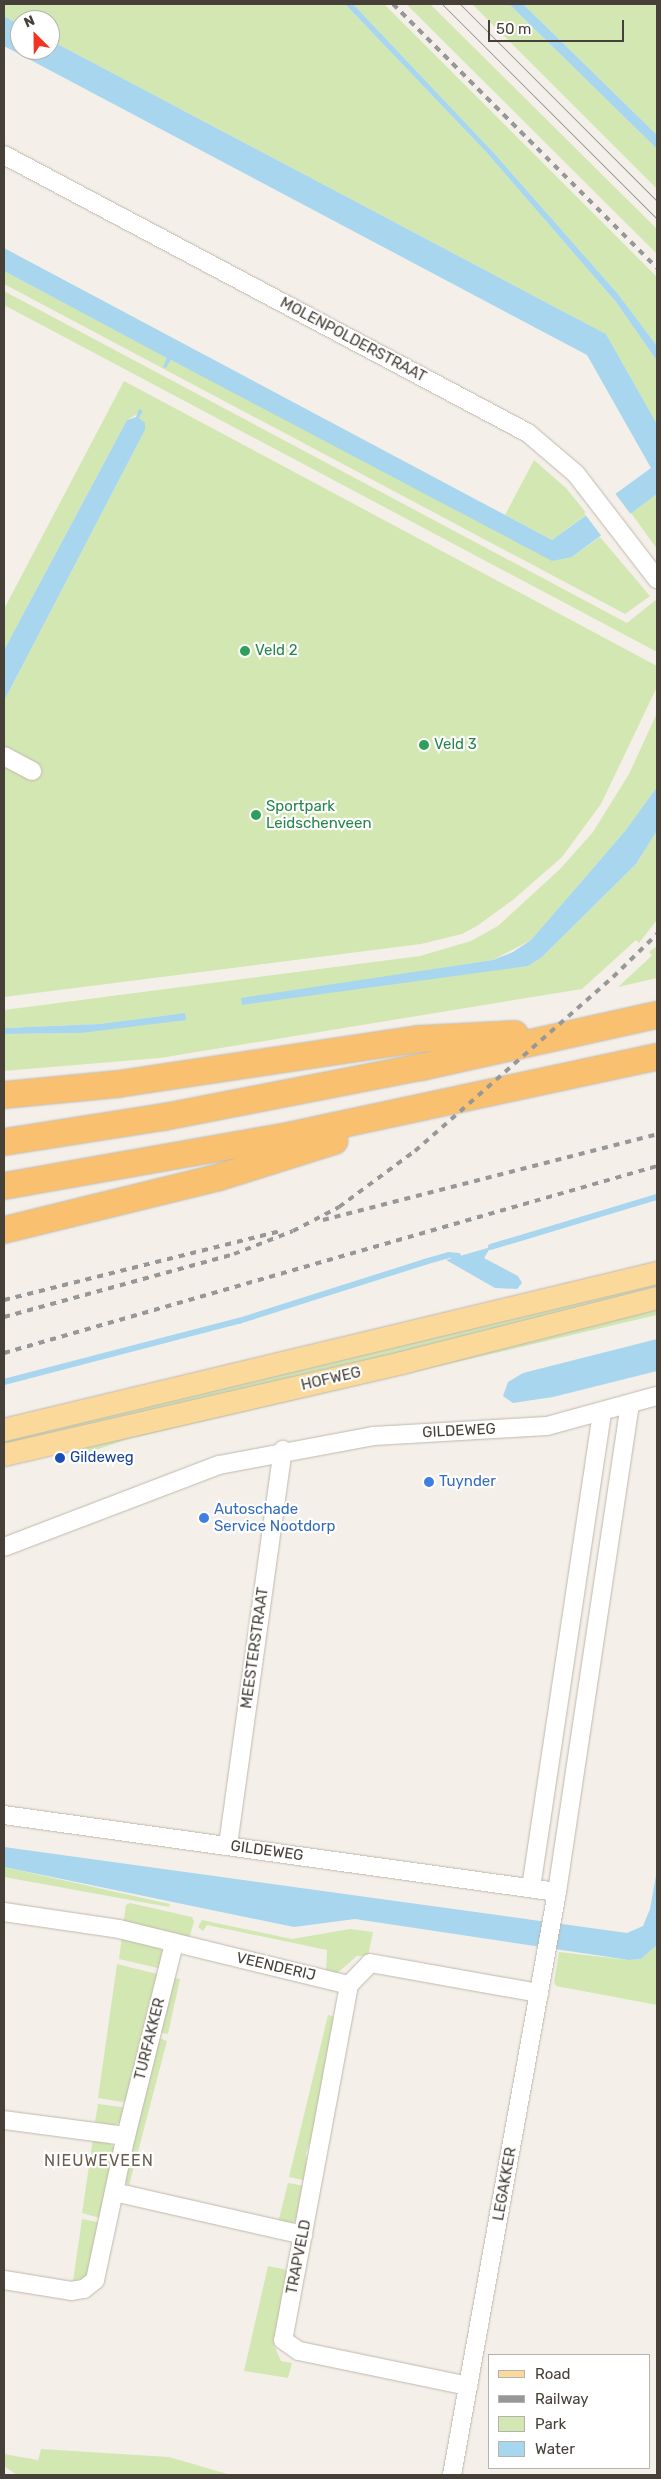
<!DOCTYPE html>
<html>
<head>
<meta charset="utf-8">
<style>
	body { margin:0 }
	#map { position:relative; width:661px; height:2479px; overflow:hidden; background:#f4f0e9; font-family:Rubik,sans-serif }
	div>[style] { position:absolute }
	.green>* { inset:0; background:#d3e7b3 }
	.water>* { inset:0; background:#a8d6ee }
	.pier>* { inset:0; background:#f4f0e9 }
	.stream>* { height:5.5px; margin:-2.75px; padding:0 2.75px; transform-origin:2.75px; border-radius:2.75px; background:#a8d6ee }
	.roads { filter:drop-shadow(0 0 1px #bfb7ac) drop-shadow(0 0 1px #bfb7ac) }
	.minor>* { height:18px; margin:-9px; padding:0 9px; transform-origin:9px; border-radius:9px; background:#fff }
	.major>* { height:22px; margin:-11px; padding:0 11px; transform-origin:11px; border-radius:11px; background:#fbd99b }
	.highway>* { height:26px; margin:-13px; padding:0 13px; transform-origin:13px; border-radius:13px; background:#f9c16f }
	.tram>* { height:1px; margin:-0.5px; padding:0 0.5px; transform-origin:0.5px; border-radius:0.5px; background:#979797 }
	.rail>* { height:4px; margin-top:-2px; transform-origin:0; background:repeating-linear-gradient(90deg,#979797 0 6px,transparent 0 12px) }
	.dots>* { width:14px; height:14px; translate:-50% -50%; box-sizing:border-box; border:2px solid #fff; border-radius:50% }
	span { translate:-50% -50%; white-space:nowrap; text-align:center; line-height:1.15; -webkit-text-stroke:4.5px #fff; paint-order:stroke }
	.street-label { font-size:15px; color:#474038 }
	.leisure-label { font-size:15px; color:#27864d }
	.left { translate:0 -50%; text-align:left }
	.transit-label { font-size:15px; color:#164399 }
	.shop-label { font-size:15px; color:#366cbe }
	.neighbourhood-label { font-size:16px; color:#6a5d4f; letter-spacing:1px }
	.frame { position:absolute; inset:0; border:5px solid #474038; pointer-events:none }
	.legend { position:absolute; left:488px; top:2354px; width:162px; height:115px; box-sizing:border-box; background:#fff; border:1px solid #b5b3af; margin:0; padding:6px 9px; list-style:none; font-size:15px; color:#474038 }
	.legend li { display:flex; align-items:center; gap:10px; height:25px }
	.legend b { width:25px; border:1px solid #b5b3af }
	.north { position:absolute; left:10px; top:10px; width:50px; height:50px; box-sizing:border-box; background:#fff; border:1px solid #b5b3af; border-radius:50%; rotate:337deg; font-size:14px; font-weight:700; line-height:20px; text-align:center; color:#474038 }
	.north::after { content:''; display:block; margin:auto; width:18px; height:22px; background:#f33221; clip-path:polygon(50% 0,100% 100%,50% 72%,0 100%) }
	.scale { position:absolute; left:488px; top:20px; width:136px; height:22px; box-sizing:border-box; border:2px solid #474038; border-top:0; padding-left:6px; font-size:15px; line-height:18px; white-space:nowrap; color:#474038; -webkit-text-stroke:4px #fff; paint-order:stroke }
</style>
</head>
<body>
<div id="map">
	<div class="green">
		<i style="clip-path:polygon(4px 4px,345px 4px,487px 153px,616px 302px,657px 361px,657px 424px,606px 334px,50px 40px,50px 20px,20px 20px,20px 25px,4px 16px)"></i>
		<i style="clip-path:polygon(353px 4px,384px 4px,657px 277px,657px 346px,618px 294px,494px 153px)"></i>
		<i style="clip-path:polygon(406px 4px,430px 4px,657px 229px,657px 254px)"></i>
		<i style="clip-path:polygon(472px 4px,509px 4px,657px 149px,657px 189px)"></i>
		<i style="clip-path:polygon(523px 4px,657px 4px,657px 135px)"></i>
		<i style="clip-path:polygon(4px 271px,168px 358px,166px 368px,171px 360px,572px 557px,600px 537px,650px 596px,625px 614px,4px 284px)"></i>
		<i style="clip-path:polygon(4px 291px,627px 623px,657px 599px,657px 652px,4px 305px)"></i>
		<i style="clip-path:polygon(124px 381px,657px 666px,657px 687px,601px 804px,562px 857px,514px 899px,477px 926px,462px 934px,421px 944px,4px 997px,4px 701px,145px 430px,139px 418px,143px 411px,127px 420px,4px 650px,4px 609px)"></i>
		<i style="clip-path:polygon(534px 460px,566px 488px,587px 514px,552px 540px,505px 515px)"></i>
		<i style="clip-path:polygon(657px 494px,657px 549px,631px 513px)"></i>
		<i style="clip-path:polygon(657px 713px,657px 787px,625px 831px,531px 940px,493px 960px,241px 999px,528px 966px,541px 958px,636px 864px,657px 831px,657px 920px,639px 943px,636px 940px,582px 989px,160px 1058px,4px 1071px,4px 1034px,81px 1033px,185px 1013px,99px 1024px,4px 1028px,4px 1010px,420px 956px,471px 941px,498px 926px,560px 869px,593px 832px,629px 774px)"></i>
		<i style="clip-path:polygon(657px 946px,657px 978px,618px 987px,645px 962px,652px 955px,649px 952px)"></i>
		<i style="clip-path:polygon(657px 1282px,657px 1296px,4px 1449px,4px 1436px)"></i>
		<i style="clip-path:polygon(657px 1308px,657px 1315px,128px 1439px,84px 1454px,82px 1447px)"></i>
		<i style="clip-path:polygon(4px 1867px,170px 1904px,169px 1907px,4px 1877px)"></i>
		<i style="clip-path:polygon(130px 1903px,192px 1917px,194px 1921px,189px 1940px,123px 1925px,126px 1905px)"></i>
		<i style="clip-path:polygon(202px 1920px,292px 1939px,350px 1929px,373px 1932px,368px 1956px,357px 1956px,336px 1974px,326px 1973px,327px 1950px,207px 1925px,203px 1931px,198px 1927px)"></i>
		<i style="clip-path:polygon(122px 1936px,158px 1947px,163px 1952px,162px 1969px,119px 1959px)"></i>
		<i style="clip-path:polygon(657px 1945px,657px 2005px,556px 1986px,554px 1982px,559px 1952px,629px 1960px,641px 1959px)"></i>
		<i style="clip-path:polygon(117px 1964px,161px 1975px,129px 2103px,98px 2098px)"></i>
		<i style="clip-path:polygon(170px 1977px,180px 1979px,168px 2034px,158px 2032px)"></i>
		<i style="clip-path:polygon(328px 2015px,337px 2017px,317px 2122px,306px 2153px,307px 2181px,289px 2177px)"></i>
		<i style="clip-path:polygon(157px 2037px,167px 2041px,129px 2186px,125px 2181px)"></i>
		<i style="clip-path:polygon(98px 2104px,129px 2108px,124px 2121px,114px 2125px,95px 2122px)"></i>
		<i style="clip-path:polygon(93px 2139px,108px 2142px,114px 2147px,116px 2158px,103px 2219px,82px 2213px)"></i>
		<i style="clip-path:polygon(288px 2183px,305px 2186px,300px 2216px,292px 2223px,278px 2223px)"></i>
		<i style="clip-path:polygon(82px 2219px,102px 2223px,87px 2277px,73px 2281px)"></i>
		<i style="clip-path:polygon(268px 2266px,288px 2270px,274px 2345px,281px 2361px,292px 2363px,288px 2378px,244px 2371px)"></i>
		<i style="clip-path:polygon(4px 2442px,4px 2454px,38px 2460px,41px 2449px,169px 2457px,231px 2475px,17px 2475px,4px 2466px)"></i>
	</div>
	<div class="water">
		<i style="clip-path:polygon(345px 4px,353px 4px,494px 153px,618px 294px,657px 346px,657px 361px,616px 302px,487px 153px)"></i>
		<i style="clip-path:polygon(509px 4px,523px 4px,657px 135px,657px 149px)"></i>
		<i style="clip-path:polygon(4px 16px,20px 25px,20px 50px,50px 50px,50px 40px,606px 334px,657px 424px,657px 494px,572px 557px,552px 561px,171px 360px,166px 368px,163px 367px,167px 358px,4px 271px,4px 248px,552px 540px,651px 468px,587px 355px,4px 46px)"></i>
		<i style="clip-path:polygon(139px 409px,143px 411px,139px 418px,145px 423px,145px 430px,4px 701px,4px 650px,127px 420px,136px 417px)"></i>
		<i style="clip-path:polygon(657px 787px,657px 831px,636px 864px,541px 958px,528px 966px,242px 1005px,241px 998px,493px 960px,513px 952px,531px 940px,625px 831px)"></i>
		<i style="clip-path:polygon(185px 1013px,186px 1020px,81px 1033px,4px 1034px,4px 1028px,99px 1024px)"></i>
		<i style="clip-path:polygon(491px 1247px,484px 1258px,518px 1276px,522px 1283px,517px 1289px,495px 1288px,446px 1260px)"></i>
		<i style="clip-path:polygon(657px 1339px,657px 1371px,553px 1397px,513px 1403px,503px 1396px,508px 1382px,523px 1373px)"></i>
		<i style="clip-path:polygon(4px 1847px,627px 1933px,643px 1926px,650px 1909px,657px 1870px,657px 1945px,641px 1959px,629px 1960px,355px 1919px,294px 1927px,4px 1867px)"></i>
	</div>
	<div class="pier">
		<i style="clip-path:polygon(614px 492px,632px 516px,603px 538px,584px 513px)"></i>
	</div>
	<div class="stream">
		<i style="left:491px;top:1247px;width:173px;rotate:-16.8deg"></i>
		<i style="left:4px;top:1382px;width:243px;rotate:-14.6deg"></i>
		<i style="left:239px;top:1321px;width:195px;rotate:-17.6deg"></i>
		<i style="left:425px;top:1262px;width:25px;rotate:-16deg"></i>
		<i style="left:449px;top:1255px;width:9px;rotate:6deg"></i>
	</div>
	<div class="roads">
		<div class="minor">
			<i style="left:4px;top:155px;width:593px;rotate:27.95deg"></i>
			<i style="left:528px;top:433px;width:63px;rotate:40.5deg"></i>
			<i style="left:576px;top:474px;width:133px;rotate:52.4deg"></i>
			<i style="left:4px;top:756px;width:32px;rotate:28deg"></i>
			<i style="left:4px;top:1547px;width:230px;rotate:-20.9deg"></i>
			<i style="left:219px;top:1465px;width:158px;rotate:-10.6deg"></i>
			<i style="left:374px;top:1436px;width:173px;rotate:-3.3deg"></i>
			<i style="left:547px;top:1426px;width:114px;rotate:-15.3deg"></i>
			<i style="left:4px;top:1815px;width:558px;rotate:7.93deg"></i>
			<i style="left:228px;top:1845px;width:399px;rotate:-82.1deg"></i>
			<i style="left:531px;top:1888px;width:480px;rotate:-81.5deg"></i>
			<i style="left:4px;top:1912px;width:116px;rotate:8.4deg"></i>
			<i style="left:119px;top:1929px;width:237px;rotate:13.7deg"></i>
			<i style="left:349px;top:1985px;width:30px;rotate:-46deg"></i>
			<i style="left:370px;top:1963px;width:172px;rotate:10.1deg"></i>
			<i style="left:349px;top:1985px;width:361px;rotate:100.5deg"></i>
			<i style="left:283px;top:2340px;width:19px;rotate:35deg"></i>
			<i style="left:299px;top:2351px;width:173px;rotate:11.7deg"></i>
			<i style="left:4px;top:2120px;width:123px;rotate:7.5deg"></i>
			<i style="left:114px;top:2192px;width:194px;rotate:12.8deg"></i>
			<i style="left:4px;top:2280px;width:68px;rotate:9.3deg"></i>
			<i style="left:71px;top:2291px;width:13px;rotate:-9deg"></i>
			<i style="left:84px;top:2289px;width:14px;rotate:-39deg"></i>
			<i style="left:95px;top:2280px;width:147px;rotate:-77.9deg"></i>
			<i style="left:126px;top:2136px;width:199px;rotate:-76deg"></i>
			<i style="left:452px;top:2475px;width:592px;rotate:-79.79deg"></i>
			<i style="left:557px;top:1892px;width:493px;rotate:-81.5deg"></i>
		</div>
		<div class="major">
			<i style="left:4px;top:1430px;width:672px;rotate:-13.52deg"></i>
			<i style="left:4px;top:1455px;width:408px;rotate:-13deg"></i>
			<i style="left:402px;top:1363px;width:263px;rotate:-14.3deg"></i>
		</div>
		<div class="highway">
			<i style="left:4px;top:1095px;width:115px;rotate:-5.5deg"></i>
			<i style="left:118px;top:1084px;width:303px;rotate:-8.5deg"></i>
			<i style="left:418px;top:1039px;width:97px;rotate:-3deg"></i>
			<i style="left:4px;top:1142px;width:162px;rotate:-8.9deg"></i>
			<i style="left:164px;top:1117px;width:263px;rotate:-11deg"></i>
			<i style="left:422px;top:1067px;width:241px;rotate:-12.5deg"></i>
			<i style="left:4px;top:1186px;width:292px;rotate:-10deg"></i>
			<i style="left:292px;top:1135px;width:373px;rotate:-12.1deg"></i>
			<i style="left:4px;top:1230px;width:222px;rotate:-13.8deg"></i>
			<i style="left:220px;top:1177px;width:120px;rotate:-17.5deg"></i>
		</div>
	</div>
	<div class="tram">
		<i style="left:442px;top:4px;width:304px;rotate:45deg"></i>
		<i style="left:460px;top:4px;width:279px;rotate:45deg"></i>
	</div>
	<div class="rail">
		<i style="left:393px;top:4px;width:373px;rotate:45deg"></i>
		<i style="left:323px;top:1220px;width:345px;rotate:-14.4deg"></i>
		<i style="left:4px;top:1300px;width:284px;rotate:-14deg"></i>
		<i style="left:4px;top:1317px;width:238px;rotate:-15.3deg"></i>
		<i style="left:234px;top:1254px;width:63px;rotate:-21.3deg"></i>
		<i style="left:293px;top:1231px;width:52px;rotate:-27.6deg"></i>
		<i style="left:339px;top:1207px;width:94px;rotate:-36.4deg"></i>
		<i style="left:415px;top:1151px;width:264px;rotate:-41.3deg"></i>
		<i style="left:613px;top:977px;width:62px;rotate:-44.3deg"></i>
		<i style="left:4px;top:1353px;width:679px;rotate:-15.98deg"></i>
	</div>
	<div class="dots">
		<i style="left:245px;top:651px;background:#2e9e5b"></i>
		<i style="left:424px;top:745px;background:#2e9e5b"></i>
		<i style="left:256px;top:815px;background:#2e9e5b"></i>
		<i style="left:60px;top:1458px;background:#1a4fb4"></i>
		<i style="left:429px;top:1482px;background:#3f7fe0"></i>
		<i style="left:204px;top:1518px;background:#3f7fe0"></i>
	</div>
	<div class="street-label">
		<span style="left:353px;top:340px;rotate:28deg">MOLENPOLDERSTRAAT</span>
		<span style="left:331px;top:1379px;rotate:-13deg">HOFWEG</span>
		<span style="left:459px;top:1431px;rotate:-3deg">GILDEWEG</span>
		<span style="left:255px;top:1648px;rotate:-82deg">MEESTERSTRAAT</span>
		<span style="left:267px;top:1851px;rotate:8deg">GILDEWEG</span>
		<span style="left:276px;top:1967px;rotate:13deg">VEENDERIJ</span>
		<span style="left:150px;top:2039px;rotate:-76deg">TURFAKKER</span>
		<span style="left:505px;top:2184px;rotate:-80deg">LEGAKKER</span>
		<span style="left:299px;top:2257px;rotate:-79deg">TRAPVELD</span>
	</div>
	<div class="leisure-label">
		<span class="left" style="left:255px;top:651px">Veld 2</span>
		<span class="left" style="left:434px;top:745px">Veld 3</span>
		<span class="left" style="left:266px;top:815px">Sportpark<br>Leidschenveen</span>
	</div>
	<div class="transit-label">
		<span class="left" style="left:70px;top:1458px">Gildeweg</span>
	</div>
	<div class="shop-label">
		<span class="left" style="left:439px;top:1482px">Tuynder</span>
		<span class="left" style="left:214px;top:1518px">Autoschade<br>Service Nootdorp</span>
	</div>
	<div class="neighbourhood-label">
		<span style="left:99px;top:2161px">NIEUWEVEEN</span>
	</div>
	<div class="frame"></div>
	<ul class="legend">
	<li><b style="height:6px;background:#fbd99b"></b>Road</li>
	<li><b style="height:6px;background:#979797"></b>Railway</li>
	<li><b style="height:14px;background:#d3e7b3"></b>Park</li>
	<li><b style="height:14px;background:#a8d6ee"></b>Water</li>
	</ul>
	<div class="north">N</div>
	<div class="scale">50 m</div>
</div>
</body>
</html>
